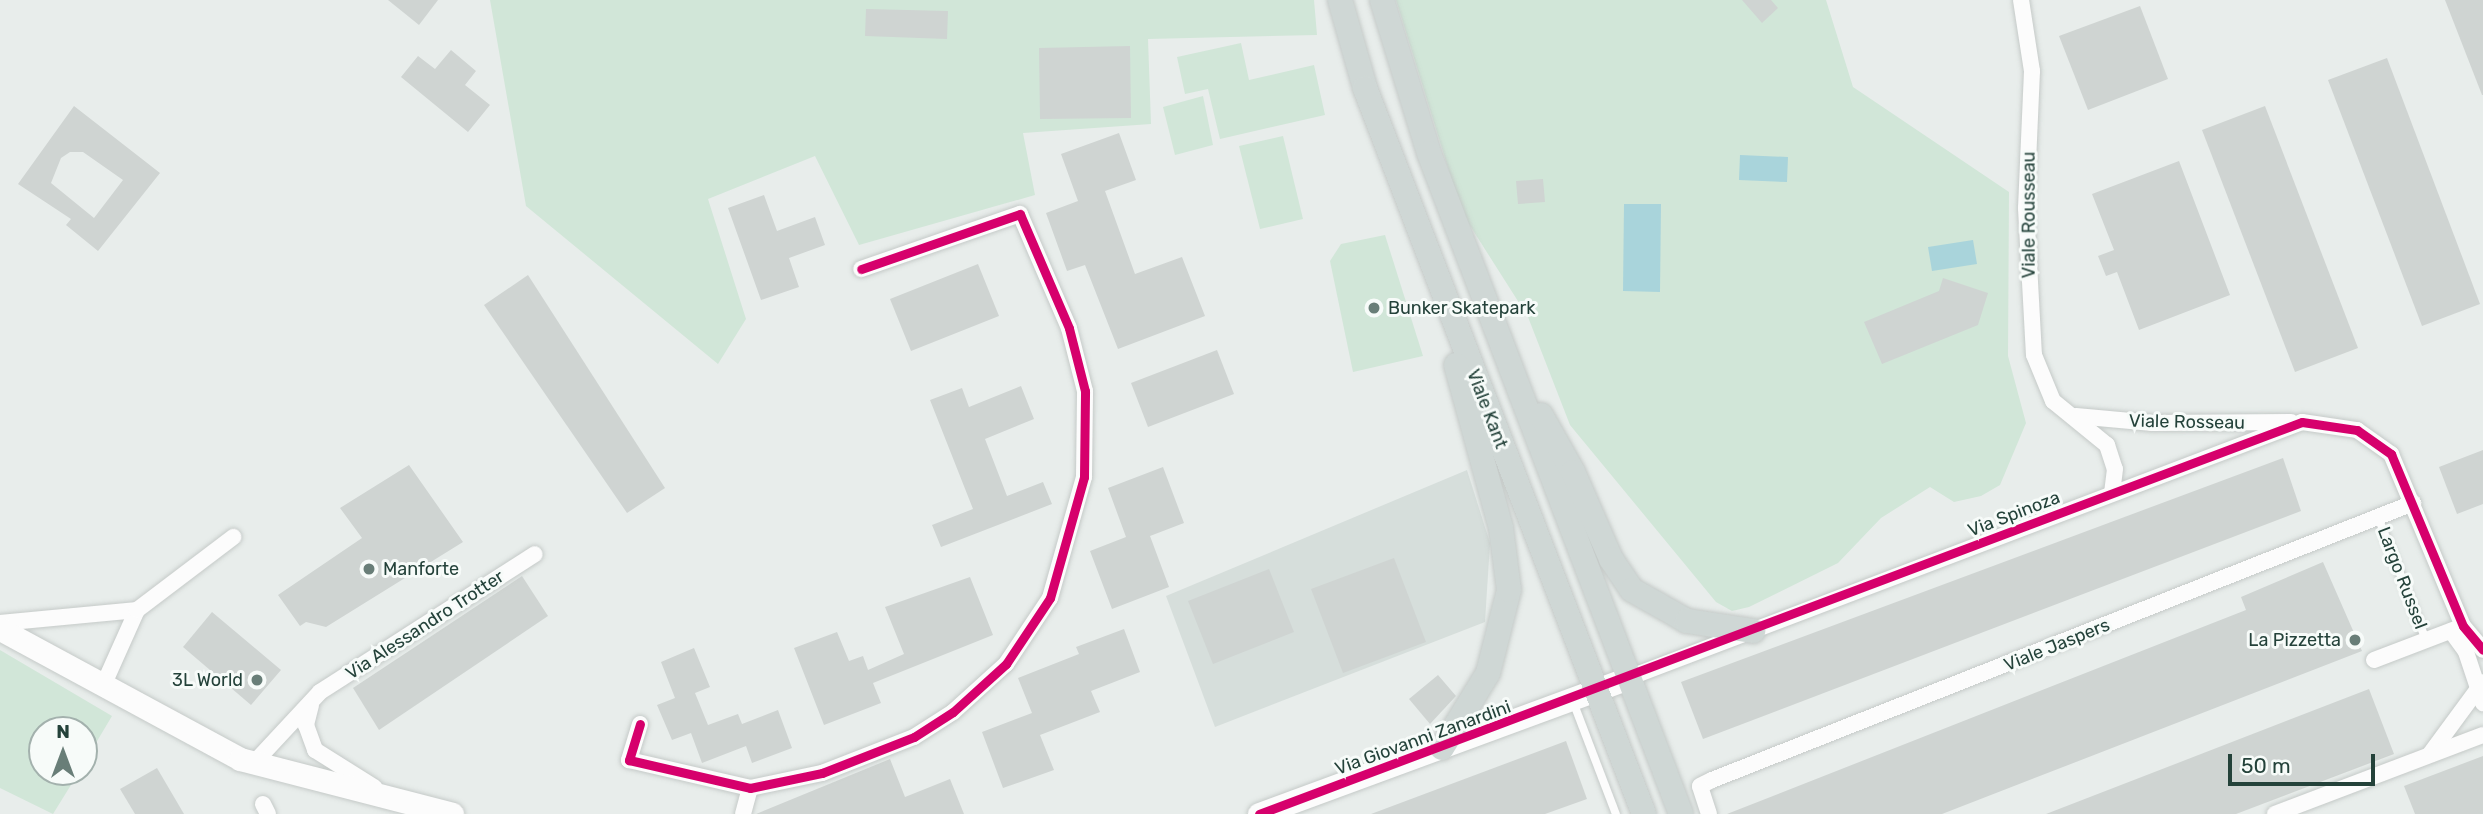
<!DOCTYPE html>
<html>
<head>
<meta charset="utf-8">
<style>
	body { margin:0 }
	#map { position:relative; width:2483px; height:814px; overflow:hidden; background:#e8edeb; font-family:Rubik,sans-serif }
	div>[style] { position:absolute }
	.built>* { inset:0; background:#d6dedb }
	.green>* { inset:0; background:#d1e6d8 }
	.water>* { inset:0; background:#a9d4db }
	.building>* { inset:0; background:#cfd4d2 }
	.roads { filter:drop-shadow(0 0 2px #c5cac8) drop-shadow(0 0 2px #c5cac8) }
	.lane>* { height:8px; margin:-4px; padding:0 4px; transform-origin:4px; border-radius:4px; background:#fcfcfc }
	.street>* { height:16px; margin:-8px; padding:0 8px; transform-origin:8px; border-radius:8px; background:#fcfcfc }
	.secondary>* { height:23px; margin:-11.5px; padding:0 11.5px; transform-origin:11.5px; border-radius:11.5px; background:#fcfcfc }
	.primary>* { height:24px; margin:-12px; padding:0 12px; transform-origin:12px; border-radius:12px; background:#cfd7d5 }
	.cycleway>* { height:9px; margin:-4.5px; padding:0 4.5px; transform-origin:4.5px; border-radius:4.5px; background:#d6006c }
	.dots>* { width:19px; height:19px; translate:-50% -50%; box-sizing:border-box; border:4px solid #f7fbf9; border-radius:50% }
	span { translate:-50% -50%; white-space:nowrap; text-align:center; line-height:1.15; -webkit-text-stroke:6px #f7fbf9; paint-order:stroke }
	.street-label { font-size:18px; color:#24423a }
	.poi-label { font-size:18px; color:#24423a }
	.left { translate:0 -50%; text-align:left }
	.right { translate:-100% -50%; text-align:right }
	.north { position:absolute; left:28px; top:716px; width:70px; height:70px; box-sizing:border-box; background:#f7fbf9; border:2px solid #a3b1ad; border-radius:50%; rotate:0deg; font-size:19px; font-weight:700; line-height:28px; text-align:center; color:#24423a }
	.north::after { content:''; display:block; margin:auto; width:24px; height:32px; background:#697e78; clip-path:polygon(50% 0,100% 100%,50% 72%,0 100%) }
	.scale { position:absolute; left:2228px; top:754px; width:147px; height:32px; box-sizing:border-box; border:4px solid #24423a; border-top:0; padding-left:9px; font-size:21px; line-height:24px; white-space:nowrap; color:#24423a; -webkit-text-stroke:5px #f7fbf9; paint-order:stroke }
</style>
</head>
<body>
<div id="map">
	<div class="built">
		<i style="clip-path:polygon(1467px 470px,1490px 543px,1485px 622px,1215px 727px,1166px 596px)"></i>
	</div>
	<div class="green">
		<i style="clip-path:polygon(490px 0,1314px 0,1317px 35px,1148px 39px,1151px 124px,1023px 133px,1035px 195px,859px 245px,815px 156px,708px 199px,746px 319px,718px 364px,526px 206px)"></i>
		<i style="clip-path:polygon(1396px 0,1826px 0,1853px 87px,2009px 192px,2008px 356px,2026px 423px,2000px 485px,1981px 496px,1954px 502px,1930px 487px,1881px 518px,1838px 563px,1749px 607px,1732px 611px,1716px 602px,1570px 425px,1528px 317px,1462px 213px)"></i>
		<i style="clip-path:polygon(1241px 43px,1249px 80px,1314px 65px,1325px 115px,1220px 139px,1208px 89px,1185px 94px,1177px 57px)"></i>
		<i style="clip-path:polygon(1203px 96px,1213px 145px,1175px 155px,1163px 107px)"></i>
		<i style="clip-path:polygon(1283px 136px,1303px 219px,1260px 229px,1239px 146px)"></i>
		<i style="clip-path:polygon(1385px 235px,1423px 356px,1353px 372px,1330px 261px,1341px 244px)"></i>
		<i style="clip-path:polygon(0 650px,112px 716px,84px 763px,84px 730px,42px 730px,42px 772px,79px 772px,53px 814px,0 788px)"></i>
	</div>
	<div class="water">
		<i style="clip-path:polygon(1740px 155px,1788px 157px,1787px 182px,1739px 180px)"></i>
		<i style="clip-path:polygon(1624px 204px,1661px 204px,1660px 292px,1623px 291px)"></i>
		<i style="clip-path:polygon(1973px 240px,1977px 264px,1932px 271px,1928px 247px)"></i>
	</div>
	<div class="building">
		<i style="clip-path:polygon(388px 0,438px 0,419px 25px)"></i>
		<i style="clip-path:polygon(1742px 0,1771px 0,1778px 8px,1762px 23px)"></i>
		<i style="clip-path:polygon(2445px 0,2483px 0,2483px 95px,2482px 95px)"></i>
		<i style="clip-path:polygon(2140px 6px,2168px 79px,2088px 110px,2059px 36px)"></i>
		<i style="clip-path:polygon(866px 9px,948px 11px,947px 39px,865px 36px)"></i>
		<i style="clip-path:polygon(1130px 46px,1131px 118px,1040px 119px,1039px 48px)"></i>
		<i style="clip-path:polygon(451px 50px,476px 71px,465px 85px,490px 105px,468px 132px,401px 77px,418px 56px,435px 69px)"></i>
		<i style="clip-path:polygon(2387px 58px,2480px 304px,2422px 326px,2328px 80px)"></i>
		<i style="clip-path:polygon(evenodd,74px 106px,160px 173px,98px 251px,66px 225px,71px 219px,18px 184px,74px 106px,70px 152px,83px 152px,123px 180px,94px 218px,51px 183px,61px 158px,70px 152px)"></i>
		<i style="clip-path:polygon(2265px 106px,2358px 348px,2295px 372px,2202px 130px)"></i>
		<i style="clip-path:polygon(1119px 133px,1136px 180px,1105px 191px,1135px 274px,1182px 257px,1205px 316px,1118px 349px,1085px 265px,1067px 271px,1046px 213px,1078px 201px,1061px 154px)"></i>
		<i style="clip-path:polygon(2179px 161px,2230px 295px,2139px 330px,2117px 272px,2106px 276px,2098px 256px,2114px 250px,2092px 194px)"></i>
		<i style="clip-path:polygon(1543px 179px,1545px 202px,1518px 204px,1516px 181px)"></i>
		<i style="clip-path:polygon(764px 195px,777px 231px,815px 217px,825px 245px,789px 258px,799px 287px,761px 300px,728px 208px)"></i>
		<i style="clip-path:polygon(978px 264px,999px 316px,911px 351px,890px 299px)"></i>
		<i style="clip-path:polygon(528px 275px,665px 488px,627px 513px,484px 305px)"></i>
		<i style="clip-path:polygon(1943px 278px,1988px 293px,1978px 325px,1882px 364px,1864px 322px,1939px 291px)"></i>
		<i style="clip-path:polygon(1217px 350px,1234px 394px,1148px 427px,1131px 383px)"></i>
		<i style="clip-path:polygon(1021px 386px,1034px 419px,985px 439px,1007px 496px,1043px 482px,1052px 504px,941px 547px,932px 525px,973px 509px,930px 400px,962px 388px,969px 407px)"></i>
		<i style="clip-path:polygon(2483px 450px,2483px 504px,2457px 514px,2439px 467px)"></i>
		<i style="clip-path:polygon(2283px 458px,2301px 511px,1703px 739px,1681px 682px)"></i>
		<i style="clip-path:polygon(409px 465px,463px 542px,326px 627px,306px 622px,300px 626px,278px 595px,362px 538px,340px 508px)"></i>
		<i style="clip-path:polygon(1163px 467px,1184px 523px,1150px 536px,1169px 587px,1112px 609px,1090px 551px,1126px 537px,1108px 488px)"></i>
		<i style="clip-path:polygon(1394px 558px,1426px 642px,1343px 673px,1311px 589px)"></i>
		<i style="clip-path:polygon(2323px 562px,2362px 651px,1942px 814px,1727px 814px,2246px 610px,2241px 597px)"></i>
		<i style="clip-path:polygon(1269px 569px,1294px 632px,1213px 664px,1188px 601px)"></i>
		<i style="clip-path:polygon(522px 576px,548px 616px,379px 730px,353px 688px)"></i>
		<i style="clip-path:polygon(970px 577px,993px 635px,873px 683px,881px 703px,824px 725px,794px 648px,837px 632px,849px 661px,863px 656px,868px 670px,904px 654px,885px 607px)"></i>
		<i style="clip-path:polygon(212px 612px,281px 670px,251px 705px,183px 647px)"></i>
		<i style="clip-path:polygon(1124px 629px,1140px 672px,1091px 691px,1100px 712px,1040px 735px,1054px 770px,1003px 788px,982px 732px,1032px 713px,1018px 678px,1079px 654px,1076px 647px)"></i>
		<i style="clip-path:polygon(694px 648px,710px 687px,695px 693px,708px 725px,738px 714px,742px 724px,778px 710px,792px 748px,752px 763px,746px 746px,702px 763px,691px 733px,672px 740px,657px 705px,675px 698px,661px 662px)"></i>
		<i style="clip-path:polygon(1438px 675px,1456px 696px,1430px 724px,1409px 699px)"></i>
		<i style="clip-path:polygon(2369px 689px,2394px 754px,2236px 814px,2046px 814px)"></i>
		<i style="clip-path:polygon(1566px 741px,1587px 799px,1545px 814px,1371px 814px)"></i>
		<i style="clip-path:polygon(2483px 756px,2483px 814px,2415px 814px,2404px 786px)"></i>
		<i style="clip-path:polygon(890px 759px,905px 797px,950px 779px,964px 814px,756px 814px)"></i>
		<i style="clip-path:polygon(157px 768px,184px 814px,135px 814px,120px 789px)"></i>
	</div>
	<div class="roads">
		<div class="lane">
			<i style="left:2378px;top:517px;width:132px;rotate:68.7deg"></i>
			<i style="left:1572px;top:699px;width:123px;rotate:69.1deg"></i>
		</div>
		<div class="street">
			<i style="left:2021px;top:0;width:72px;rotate:81.2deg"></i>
			<i style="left:2032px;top:71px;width:137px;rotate:92.5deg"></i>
			<i style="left:2026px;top:208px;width:147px;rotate:86.9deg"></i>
			<i style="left:2034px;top:355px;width:50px;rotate:67.6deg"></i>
			<i style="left:2053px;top:401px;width:70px;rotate:39.2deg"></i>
			<i style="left:2107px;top:445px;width:25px;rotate:72deg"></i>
			<i style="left:2115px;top:469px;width:24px;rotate:97deg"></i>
			<i style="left:2076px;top:416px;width:77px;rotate:5.2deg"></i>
			<i style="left:2153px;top:423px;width:138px;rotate:-0.4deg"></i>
			<i style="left:0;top:623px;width:138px;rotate:-5.4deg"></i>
			<i style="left:2451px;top:631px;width:26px;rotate:54deg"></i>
			<i style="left:2466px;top:652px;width:54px;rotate:71.6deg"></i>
			<i style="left:2374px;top:660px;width:95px;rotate:-20.9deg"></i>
			<i style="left:1628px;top:678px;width:721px;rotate:-20.8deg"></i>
			<i style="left:2302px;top:422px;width:56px;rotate:8.3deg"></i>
			<i style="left:2357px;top:430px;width:42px;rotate:35.2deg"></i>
			<i style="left:2391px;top:454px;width:186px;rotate:67.3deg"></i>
			<i style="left:2463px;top:626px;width:31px;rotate:50deg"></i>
			<i style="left:103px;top:686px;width:83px;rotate:-65.9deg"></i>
			<i style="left:137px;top:610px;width:121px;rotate:-37.2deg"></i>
			<i style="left:311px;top:705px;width:21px;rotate:104deg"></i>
			<i style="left:306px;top:725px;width:27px;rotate:70deg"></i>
			<i style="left:315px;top:750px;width:70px;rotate:32.1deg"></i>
			<i style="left:640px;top:724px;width:38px;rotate:107deg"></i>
			<i style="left:629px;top:760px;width:124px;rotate:13deg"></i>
			<i style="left:750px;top:788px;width:74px;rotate:-11.8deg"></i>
			<i style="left:822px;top:773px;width:99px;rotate:-21.4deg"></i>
			<i style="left:914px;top:737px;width:46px;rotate:-32.7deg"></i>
			<i style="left:953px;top:712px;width:72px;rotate:-42.2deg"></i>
			<i style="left:1006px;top:664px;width:79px;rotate:-56.3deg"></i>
			<i style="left:1050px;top:598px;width:126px;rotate:-74.3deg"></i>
			<i style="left:1084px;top:477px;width:86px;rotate:-89.3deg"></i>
			<i style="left:1085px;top:391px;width:65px;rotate:-104.3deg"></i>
			<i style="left:1069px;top:328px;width:124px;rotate:-113.3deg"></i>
			<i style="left:1020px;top:214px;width:168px;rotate:160.9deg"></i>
			<i style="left:2430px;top:754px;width:89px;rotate:-53.6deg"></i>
			<i style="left:254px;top:763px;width:97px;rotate:-47.1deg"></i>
			<i style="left:320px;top:692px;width:255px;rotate:-32.7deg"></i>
			<i style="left:263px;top:804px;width:11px;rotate:63deg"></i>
			<i style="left:743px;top:814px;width:27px;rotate:-75deg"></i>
			<i style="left:1709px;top:814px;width:29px;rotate:-108deg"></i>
			<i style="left:1700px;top:786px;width:13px;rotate:-27deg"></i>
			<i style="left:1712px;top:780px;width:754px;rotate:-21.56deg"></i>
			<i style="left:2275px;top:814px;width:222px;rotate:-20.8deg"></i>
		</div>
		<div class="secondary">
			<i style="left:0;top:629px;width:273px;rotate:28.4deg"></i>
			<i style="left:240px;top:759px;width:219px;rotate:14.5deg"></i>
			<i style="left:1259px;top:814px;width:393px;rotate:-20.2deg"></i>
		</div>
		<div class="primary">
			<i style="left:1340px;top:0;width:91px;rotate:74.1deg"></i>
			<i style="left:1365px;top:88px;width:778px;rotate:68.98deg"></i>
			<i style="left:1382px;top:0;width:160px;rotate:72.9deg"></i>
			<i style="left:1429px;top:153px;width:707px;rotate:69.13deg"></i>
			<i style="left:1541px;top:415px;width:65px;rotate:60.7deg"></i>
			<i style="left:1573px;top:472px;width:95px;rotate:66.4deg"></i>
			<i style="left:1611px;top:559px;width:37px;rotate:56deg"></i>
			<i style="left:1632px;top:590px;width:63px;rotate:29.4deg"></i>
			<i style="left:1687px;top:621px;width:67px;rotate:8.6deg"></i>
			<i style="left:1442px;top:748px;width:88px;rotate:-58.5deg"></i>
			<i style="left:1488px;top:673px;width:86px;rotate:-75.8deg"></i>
			<i style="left:1509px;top:590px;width:63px;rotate:-97.4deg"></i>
			<i style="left:1501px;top:528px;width:169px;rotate:-105.4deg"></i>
		</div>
	</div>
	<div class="cycleway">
		<i style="left:640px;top:724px;width:38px;rotate:107deg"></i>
		<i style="left:629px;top:760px;width:124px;rotate:13deg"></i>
		<i style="left:750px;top:788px;width:74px;rotate:-11.8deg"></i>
		<i style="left:822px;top:773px;width:99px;rotate:-21.4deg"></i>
		<i style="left:914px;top:737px;width:46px;rotate:-32.7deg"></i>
		<i style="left:953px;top:712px;width:72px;rotate:-42.2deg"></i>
		<i style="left:1006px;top:664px;width:79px;rotate:-56.3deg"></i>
		<i style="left:1050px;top:598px;width:126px;rotate:-74.3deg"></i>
		<i style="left:1084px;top:477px;width:86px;rotate:-89.3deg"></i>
		<i style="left:1085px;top:391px;width:65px;rotate:-104.3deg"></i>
		<i style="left:1069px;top:328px;width:124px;rotate:-113.3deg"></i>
		<i style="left:1020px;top:214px;width:168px;rotate:160.9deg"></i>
		<i style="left:1259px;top:814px;width:1114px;rotate:-20.6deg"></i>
		<i style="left:2302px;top:422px;width:56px;rotate:8.3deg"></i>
		<i style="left:2357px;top:430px;width:42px;rotate:35.2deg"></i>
		<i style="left:2391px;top:454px;width:186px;rotate:67.3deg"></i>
		<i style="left:2463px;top:626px;width:31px;rotate:50deg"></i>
	</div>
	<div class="dots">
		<i style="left:1374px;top:308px;background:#697e78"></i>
		<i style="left:369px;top:569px;background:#697e78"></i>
		<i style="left:2355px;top:640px;background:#697e78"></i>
		<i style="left:257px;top:680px;background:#697e78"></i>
	</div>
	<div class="street-label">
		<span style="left:2029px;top:215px;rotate:-90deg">Viale Rousseau</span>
		<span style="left:1487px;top:409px;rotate:69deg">Viale Kant</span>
		<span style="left:2187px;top:422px;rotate:1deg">Viale Rosseau</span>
		<span style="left:2014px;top:514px;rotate:-21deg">Via Spinoza</span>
		<span style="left:2402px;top:578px;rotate:69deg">Largo Russel</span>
		<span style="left:425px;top:625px;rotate:-33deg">Via Alessandro Trotter</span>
		<span style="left:2057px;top:645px;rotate:-22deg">Viale Jaspers</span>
		<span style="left:1423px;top:738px;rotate:-20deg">Via Giovanni Zanardini</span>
	</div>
	<div class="poi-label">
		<span class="left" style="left:1388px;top:308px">Bunker Skatepark</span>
		<span class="left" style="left:383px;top:569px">Manforte</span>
		<span class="right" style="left:2341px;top:640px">La Pizzetta</span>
		<span class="right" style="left:243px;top:680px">3L World</span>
	</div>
	<div class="north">N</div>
	<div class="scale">50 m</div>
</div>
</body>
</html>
